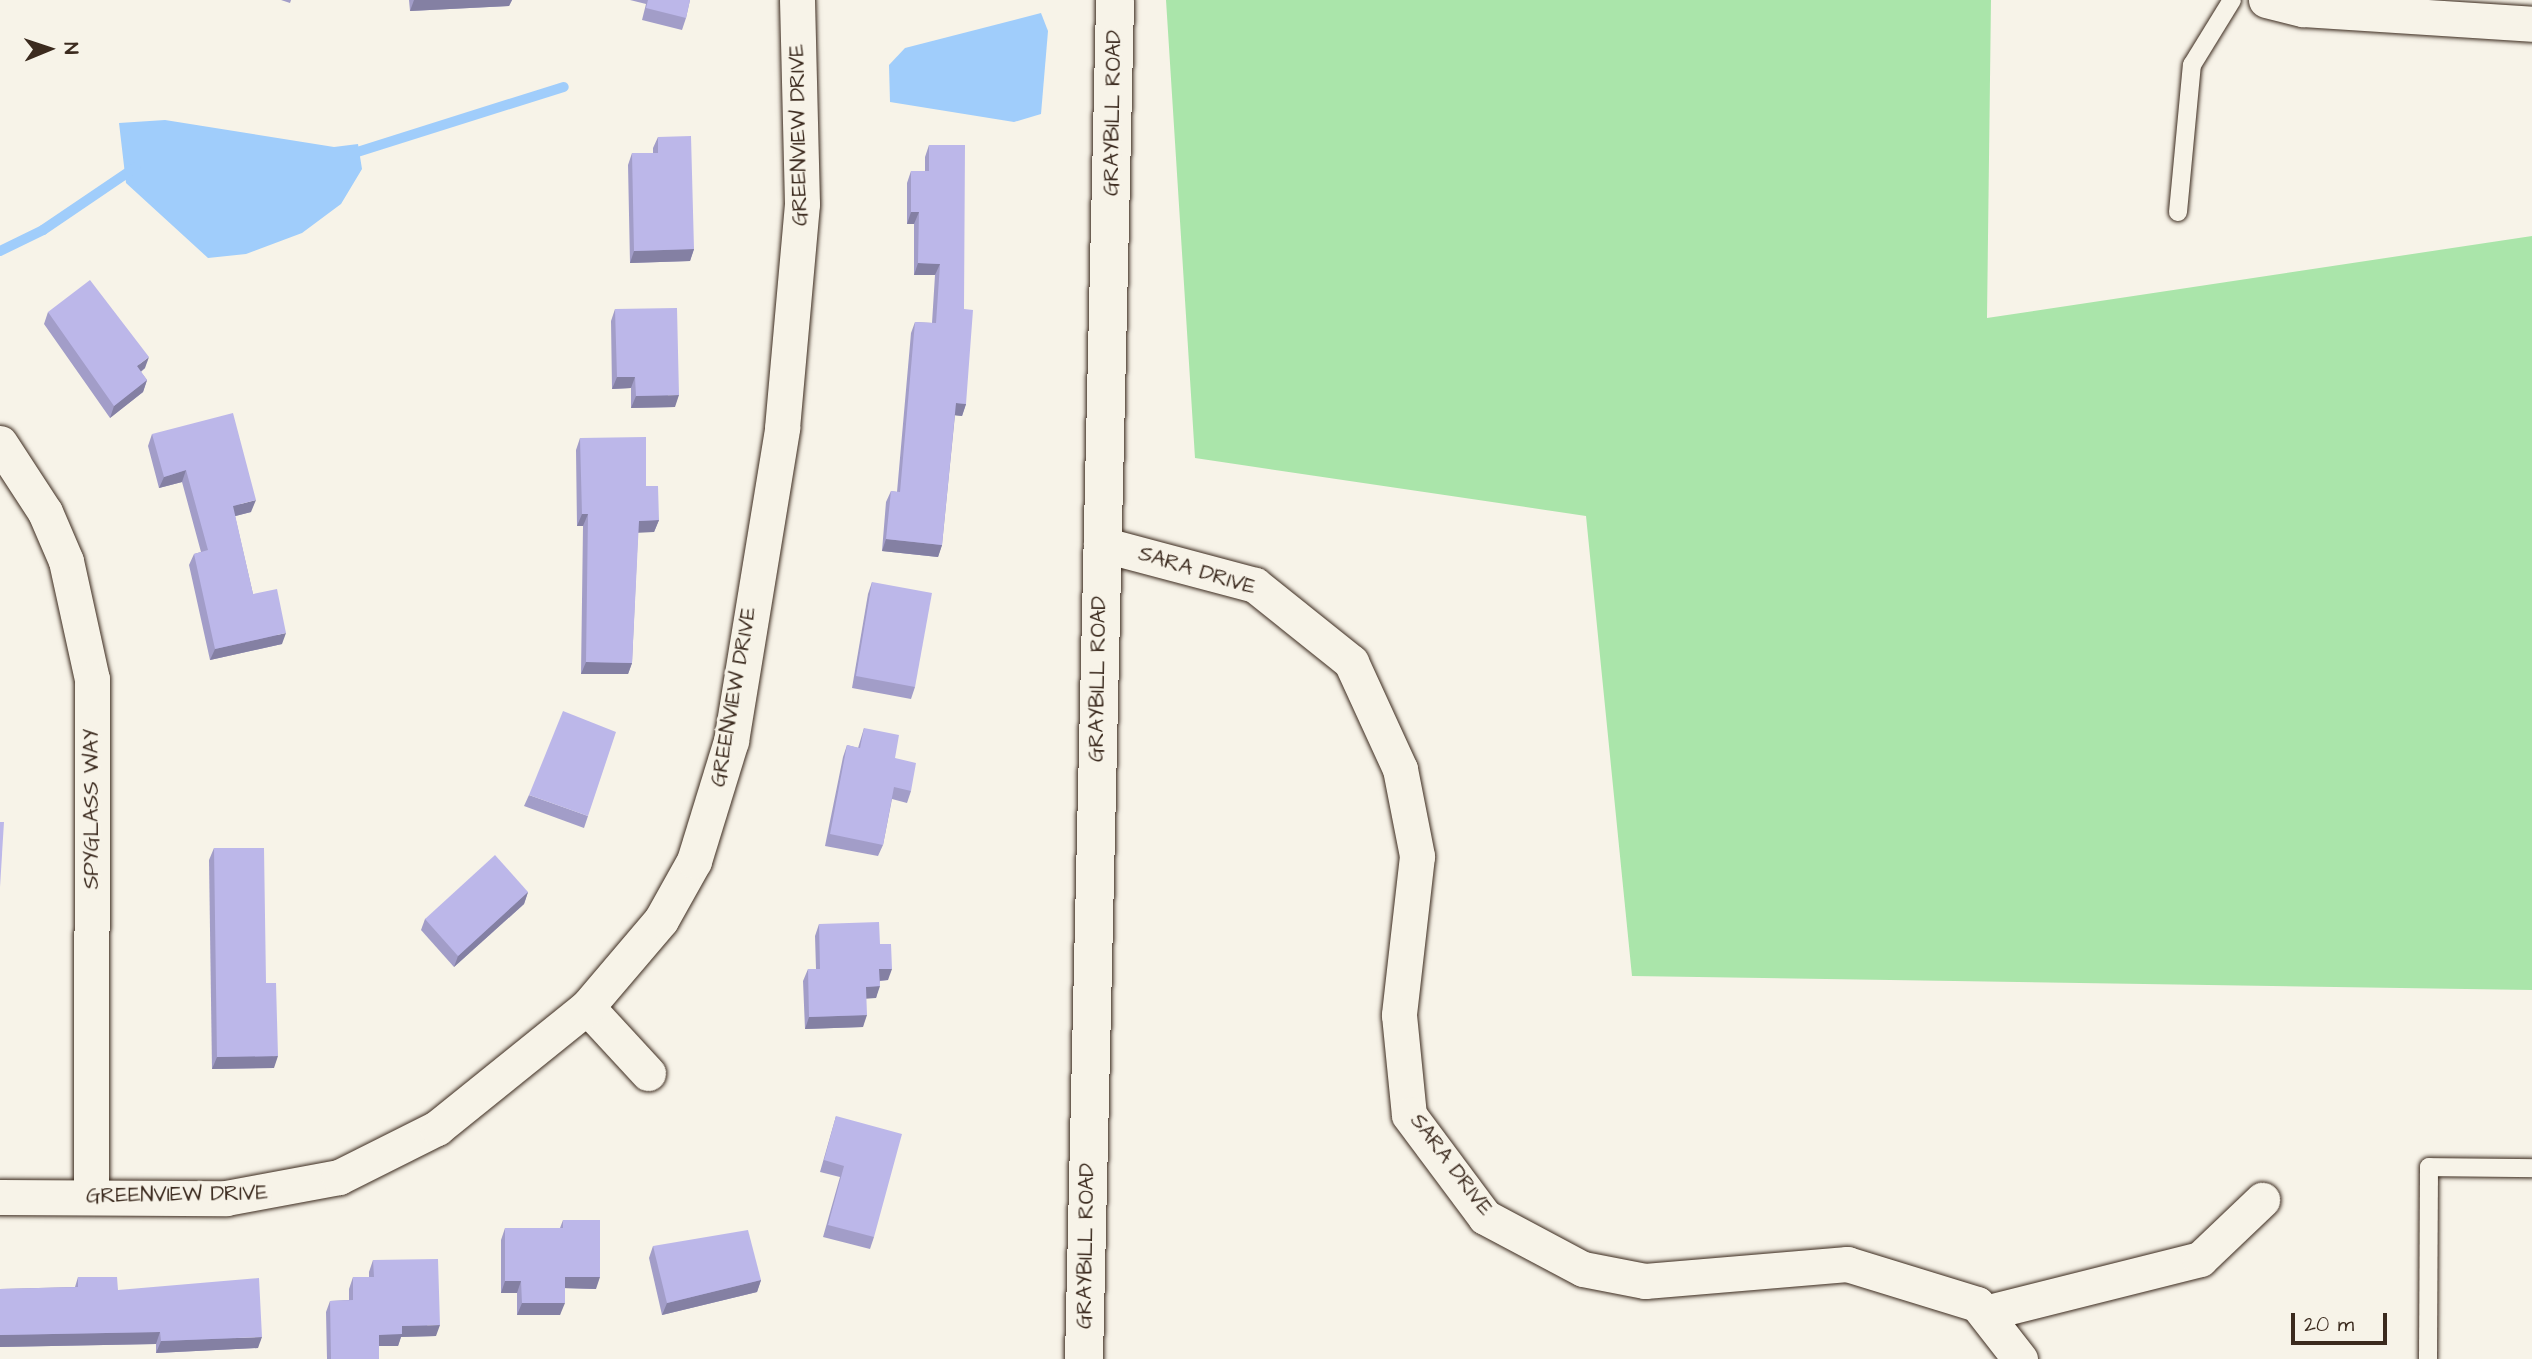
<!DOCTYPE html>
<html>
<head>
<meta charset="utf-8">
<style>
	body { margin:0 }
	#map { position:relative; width:2532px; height:1359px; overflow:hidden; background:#f7f3e8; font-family:"Architects Daughter",sans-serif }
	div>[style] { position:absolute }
	.green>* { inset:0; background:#aae5aa }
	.water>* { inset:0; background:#a0cdfb }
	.stream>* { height:10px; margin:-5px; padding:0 5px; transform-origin:5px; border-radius:5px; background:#a0cdfb }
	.roads { filter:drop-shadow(0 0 2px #3b2a1e) drop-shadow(0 0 2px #3b2a1e) }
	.lane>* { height:18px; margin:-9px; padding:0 9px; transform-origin:9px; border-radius:9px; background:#f7f3e8 }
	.street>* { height:35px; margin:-17.5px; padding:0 17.5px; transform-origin:17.5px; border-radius:17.5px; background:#f7f3e8 }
	.secondary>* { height:38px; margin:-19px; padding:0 19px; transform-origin:19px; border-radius:19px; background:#f7f3e8 }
	.wall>* { inset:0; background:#a29dc8 }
	.shaded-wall>* { inset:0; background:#8480a3 }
	.building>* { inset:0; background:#bcb7e9 }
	span { translate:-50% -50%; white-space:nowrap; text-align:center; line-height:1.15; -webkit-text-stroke:6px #f7f3e8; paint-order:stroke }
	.street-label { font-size:21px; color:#3b2a1e }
	.north { position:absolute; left:14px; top:14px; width:70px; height:70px; -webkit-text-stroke:5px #f7f3e8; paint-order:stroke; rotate:88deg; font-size:19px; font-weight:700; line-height:28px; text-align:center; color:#3b2a1e }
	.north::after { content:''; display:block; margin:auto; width:24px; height:32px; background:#3b2a1e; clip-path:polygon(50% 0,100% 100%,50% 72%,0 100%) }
	.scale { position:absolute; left:2291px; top:1313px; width:96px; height:32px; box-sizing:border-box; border:4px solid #3b2a1e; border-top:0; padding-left:9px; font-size:21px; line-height:24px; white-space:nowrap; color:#3b2a1e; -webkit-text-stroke:5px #f7f3e8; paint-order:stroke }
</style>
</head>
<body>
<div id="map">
	<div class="green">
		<i style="clip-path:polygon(1166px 0,1991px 0,1987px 318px,2532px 236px,2532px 990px,1632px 976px,1586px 516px,1195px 458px)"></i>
	</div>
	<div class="water">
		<i style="clip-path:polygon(1041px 13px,1048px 31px,1041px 114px,1014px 122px,890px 102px,889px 65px,905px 48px)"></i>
		<i style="clip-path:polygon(165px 120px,334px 147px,358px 144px,362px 169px,341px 204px,302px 233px,246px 254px,208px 258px,126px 183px,119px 123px)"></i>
	</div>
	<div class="stream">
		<i style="left:351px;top:154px;width:223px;rotate:-17.5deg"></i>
		<i style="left:0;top:251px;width:48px;rotate:-26deg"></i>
		<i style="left:43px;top:230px;width:112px;rotate:-34.1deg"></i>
	</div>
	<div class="roads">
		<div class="lane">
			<i style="left:2178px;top:212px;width:148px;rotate:-84.6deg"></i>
			<i style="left:2192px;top:65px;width:76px;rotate:-58.4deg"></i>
			<i style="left:2428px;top:1359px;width:192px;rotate:-89.7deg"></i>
			<i style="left:2429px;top:1167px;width:103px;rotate:0.6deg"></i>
		</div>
		<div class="street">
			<i style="left:2266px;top:0;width:38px;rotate:14deg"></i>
			<i style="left:2303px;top:9px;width:229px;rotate:3.7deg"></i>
			<i style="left:0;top:443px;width:82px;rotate:56.9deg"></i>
			<i style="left:45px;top:512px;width:53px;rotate:66.8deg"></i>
			<i style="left:66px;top:561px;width:121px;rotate:77.6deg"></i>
			<i style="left:92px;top:679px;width:518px;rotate:90.11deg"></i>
			<i style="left:1101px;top:544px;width:159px;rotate:14.9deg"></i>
			<i style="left:1255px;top:585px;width:123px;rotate:38.7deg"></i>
			<i style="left:1351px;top:662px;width:118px;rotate:65.4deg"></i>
			<i style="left:1400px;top:769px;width:89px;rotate:78.9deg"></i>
			<i style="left:1417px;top:856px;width:160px;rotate:96.5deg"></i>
			<i style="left:1399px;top:1015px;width:100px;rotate:84.3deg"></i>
			<i style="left:1409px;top:1115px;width:127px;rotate:53.3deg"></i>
			<i style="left:1485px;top:1217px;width:111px;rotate:28deg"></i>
			<i style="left:1583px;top:1269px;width:63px;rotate:11deg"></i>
			<i style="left:1645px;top:1281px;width:203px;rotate:-4.8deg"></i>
			<i style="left:1847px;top:1264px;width:136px;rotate:17.1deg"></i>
			<i style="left:1977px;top:1304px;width:70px;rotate:52deg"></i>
			<i style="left:587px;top:1007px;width:90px;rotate:47.3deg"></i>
			<i style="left:0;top:1197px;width:226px;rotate:0.3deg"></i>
			<i style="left:226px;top:1198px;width:115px;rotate:-10.5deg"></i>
			<i style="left:339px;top:1177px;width:110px;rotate:-26.6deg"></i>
			<i style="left:437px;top:1128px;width:193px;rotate:-38.9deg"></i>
			<i style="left:587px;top:1007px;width:114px;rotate:-49.6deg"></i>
			<i style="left:661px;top:920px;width:68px;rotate:-60.8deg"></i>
			<i style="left:694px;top:861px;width:126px;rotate:-72.9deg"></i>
			<i style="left:731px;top:741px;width:317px;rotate:-80.7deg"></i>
			<i style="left:782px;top:428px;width:225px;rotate:-84.9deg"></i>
			<i style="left:802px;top:204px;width:204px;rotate:-91.4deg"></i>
			<i style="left:1985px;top:1313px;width:222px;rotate:-14.1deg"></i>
			<i style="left:2200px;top:1259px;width:86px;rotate:-43.6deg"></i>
		</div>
		<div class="secondary">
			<i style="left:1084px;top:1359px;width:1359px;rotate:-88.69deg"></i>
		</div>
	</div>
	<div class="wall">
		<i style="clip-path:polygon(281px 0,291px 0,290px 3px)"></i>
		<i style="clip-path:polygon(409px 0,512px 0,509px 6px,410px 11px)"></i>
		<i style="clip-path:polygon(630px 0,690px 0,686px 18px,682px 30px,642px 20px,646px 4px)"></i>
		<i style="clip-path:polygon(658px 137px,694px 249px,690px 261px,630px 263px,628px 165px,632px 153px,653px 153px,653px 148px)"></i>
		<i style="clip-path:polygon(929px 145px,964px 309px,966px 404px,962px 416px,955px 415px,942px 545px,938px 557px,882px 551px,886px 502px,891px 491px,897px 492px,911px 333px,915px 322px,932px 323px,935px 275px,914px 275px,914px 224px,907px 224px,907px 183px,911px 171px,925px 171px,925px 157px)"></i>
		<i style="clip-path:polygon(615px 309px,675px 407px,631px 408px,631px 388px,612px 389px,611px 321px)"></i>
		<i style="clip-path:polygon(48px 312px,145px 368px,141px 372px,147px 380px,143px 392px,110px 418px,44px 324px)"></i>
		<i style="clip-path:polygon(152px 434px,251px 512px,235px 516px,253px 594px,282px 644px,210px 660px,189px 565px,194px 554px,201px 552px,182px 482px,159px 488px,148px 446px)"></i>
		<i style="clip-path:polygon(580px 438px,646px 486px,659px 520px,654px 532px,638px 532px,632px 663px,628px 674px,581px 674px,583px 526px,577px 526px,576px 450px)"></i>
		<i style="clip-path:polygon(872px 582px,915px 687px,911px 699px,852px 688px,868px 594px)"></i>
		<i style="clip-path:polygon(864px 728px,895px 758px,911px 791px,907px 803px,892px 799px,883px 845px,878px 856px,825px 846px,843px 757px,847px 745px,858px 748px)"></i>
		<i style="clip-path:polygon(529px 795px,588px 816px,584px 828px,524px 806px)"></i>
		<i style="clip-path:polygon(214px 848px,266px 983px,274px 1068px,212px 1069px,209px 860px)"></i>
		<i style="clip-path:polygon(528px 892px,524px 904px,454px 967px,421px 930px,425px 919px)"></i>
		<i style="clip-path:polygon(819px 924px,880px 944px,888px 980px,880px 981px,876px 998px,866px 998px,863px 1027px,805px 1029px,803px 981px,808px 969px,816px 969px,815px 936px)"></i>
		<i style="clip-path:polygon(836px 1116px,874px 1237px,870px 1249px,823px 1237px,840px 1177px,820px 1172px)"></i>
		<i style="clip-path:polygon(563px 1220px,596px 1289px,565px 1288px,560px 1315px,517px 1315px,517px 1293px,501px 1293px,501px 1240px,505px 1228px,560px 1228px)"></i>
		<i style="clip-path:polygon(653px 1246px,761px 1280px,757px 1292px,662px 1315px,649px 1258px)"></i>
		<i style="clip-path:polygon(373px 1260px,436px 1336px,401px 1337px,398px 1346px,379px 1346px,379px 1359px,327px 1359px,326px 1312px,330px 1301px,349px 1300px,349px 1289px,353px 1277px,369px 1277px,369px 1272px)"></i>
		<i style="clip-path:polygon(78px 1277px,118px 1290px,258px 1348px,156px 1353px,156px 1344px,0 1347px,0 1289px,75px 1287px)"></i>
	</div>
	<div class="shaded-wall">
		<i style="clip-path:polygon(414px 0,512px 0,509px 6px,410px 11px)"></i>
		<i style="clip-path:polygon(911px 212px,919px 212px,914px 224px,907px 224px)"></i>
		<i style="clip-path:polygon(694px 249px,690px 261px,630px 263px,634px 251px)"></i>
		<i style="clip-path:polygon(918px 263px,940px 264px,935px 275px,914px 275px)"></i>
		<i style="clip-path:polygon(149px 357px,145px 368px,132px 378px,137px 366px)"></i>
		<i style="clip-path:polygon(617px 377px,635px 377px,631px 388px,612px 389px)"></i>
		<i style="clip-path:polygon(147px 380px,143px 392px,110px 418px,114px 406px)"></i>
		<i style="clip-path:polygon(679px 395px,675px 407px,631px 408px,636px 396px)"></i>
		<i style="clip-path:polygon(956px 403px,966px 404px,962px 416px,952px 415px)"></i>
		<i style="clip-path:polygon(186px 470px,182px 482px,159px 488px,164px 477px)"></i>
		<i style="clip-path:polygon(256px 500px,251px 512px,228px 518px,233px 506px)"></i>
		<i style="clip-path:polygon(582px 514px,588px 514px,583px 526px,577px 526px)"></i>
		<i style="clip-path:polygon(659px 520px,654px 532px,634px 533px,639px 521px)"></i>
		<i style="clip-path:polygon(886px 539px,942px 545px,938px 557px,882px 551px)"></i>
		<i style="clip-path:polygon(286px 633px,282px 644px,210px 660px,215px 649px)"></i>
		<i style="clip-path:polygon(586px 662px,632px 663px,628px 674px,581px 674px)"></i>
		<i style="clip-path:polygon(528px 892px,524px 904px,454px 967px,458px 956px)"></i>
		<i style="clip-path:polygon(879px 969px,892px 969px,888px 980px,875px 981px)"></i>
		<i style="clip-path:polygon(880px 986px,876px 998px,862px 999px,866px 987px)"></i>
		<i style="clip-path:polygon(867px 1015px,863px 1027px,805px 1029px,809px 1017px)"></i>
		<i style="clip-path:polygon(278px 1056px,274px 1068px,212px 1069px,217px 1057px)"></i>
		<i style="clip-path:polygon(565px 1277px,600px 1277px,596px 1289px,561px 1288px)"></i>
		<i style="clip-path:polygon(761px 1280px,757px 1292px,662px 1315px,667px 1303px)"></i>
		<i style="clip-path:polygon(505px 1281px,521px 1281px,517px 1293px,501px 1293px)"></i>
		<i style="clip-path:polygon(522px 1303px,565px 1303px,560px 1315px,517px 1315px)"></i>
		<i style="clip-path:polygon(440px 1325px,436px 1336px,401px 1337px,398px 1346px,375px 1346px,379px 1335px,402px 1326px)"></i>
		<i style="clip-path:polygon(160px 1332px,156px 1344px,0 1347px,0 1335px)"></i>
		<i style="clip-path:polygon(262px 1337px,258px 1348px,156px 1353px,161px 1341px)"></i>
	</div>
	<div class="building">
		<i style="clip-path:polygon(648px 0,690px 0,686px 18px,646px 8px)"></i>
		<i style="clip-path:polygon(691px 136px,694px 249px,634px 251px,632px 153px,658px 153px,658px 137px)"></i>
		<i style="clip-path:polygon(929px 145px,965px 145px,964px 309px,973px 310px,966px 404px,956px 403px,942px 545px,886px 539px,891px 491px,900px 492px,915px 322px,936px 323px,940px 264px,918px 263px,919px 212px,911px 212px,911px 171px,929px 171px)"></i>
		<i style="clip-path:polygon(90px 280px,149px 357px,137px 366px,147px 380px,114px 406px,48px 312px)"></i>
		<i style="clip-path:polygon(677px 308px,679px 395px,636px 396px,635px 377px,617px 377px,615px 309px)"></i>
		<i style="clip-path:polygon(233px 413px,256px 500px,233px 506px,253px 594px,277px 589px,286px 633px,215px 649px,194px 554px,208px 550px,186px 470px,164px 477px,152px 434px)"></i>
		<i style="clip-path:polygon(646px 437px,646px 486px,658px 486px,659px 520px,639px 521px,632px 663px,586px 662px,588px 514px,582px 514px,580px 438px)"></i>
		<i style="clip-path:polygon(872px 582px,932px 593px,915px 687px,856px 676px)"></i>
		<i style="clip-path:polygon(563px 711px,616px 732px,588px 816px,529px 795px)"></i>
		<i style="clip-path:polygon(864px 728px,899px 735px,895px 758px,916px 763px,911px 791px,894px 787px,883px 845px,830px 834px,847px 745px,860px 748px)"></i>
		<i style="clip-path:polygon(0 822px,4px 822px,0 887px)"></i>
		<i style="clip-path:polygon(214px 848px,264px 848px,266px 983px,276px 983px,278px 1056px,217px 1057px)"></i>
		<i style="clip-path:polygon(495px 855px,528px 892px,458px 956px,425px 919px)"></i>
		<i style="clip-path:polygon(879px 922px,880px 944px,891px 944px,892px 969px,879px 969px,880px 986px,866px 987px,867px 1015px,809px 1017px,808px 969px,820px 969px,819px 924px)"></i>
		<i style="clip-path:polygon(836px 1116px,902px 1134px,874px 1237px,828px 1225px,844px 1166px,824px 1160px)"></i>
		<i style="clip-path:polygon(563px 1220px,600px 1220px,600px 1277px,565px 1277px,565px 1303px,522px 1303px,521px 1281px,505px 1281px,505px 1228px,563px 1228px)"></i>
		<i style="clip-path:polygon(748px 1230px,761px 1280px,667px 1303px,653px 1246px)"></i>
		<i style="clip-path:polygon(438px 1259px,440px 1325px,402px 1326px,402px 1334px,379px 1335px,379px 1359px,331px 1359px,330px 1301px,353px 1300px,353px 1277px,374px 1277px,373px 1260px)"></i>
		<i style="clip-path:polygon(78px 1277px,117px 1277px,118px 1290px,259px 1278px,262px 1337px,161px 1341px,160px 1332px,0 1335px,0 1289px,78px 1287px)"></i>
	</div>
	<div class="street-label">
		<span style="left:1113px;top:113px;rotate:-89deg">GRAYBILL ROAD</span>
		<span style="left:799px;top:135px;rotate:-91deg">GREENVIEW DRIVE</span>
		<span style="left:1197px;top:571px;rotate:17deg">SARA DRIVE</span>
		<span style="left:1098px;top:679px;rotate:-89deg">GRAYBILL ROAD</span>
		<span style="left:734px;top:697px;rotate:-80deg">GREENVIEW DRIVE</span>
		<span style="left:92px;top:809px;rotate:-90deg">SPYGLASS WAY</span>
		<span style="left:1451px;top:1165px;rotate:53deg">SARA DRIVE</span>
		<span style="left:177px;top:1195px;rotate:-1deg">GREENVIEW DRIVE</span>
		<span style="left:1086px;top:1246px;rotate:-89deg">GRAYBILL ROAD</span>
	</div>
	<div class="north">N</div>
	<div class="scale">20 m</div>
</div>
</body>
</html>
